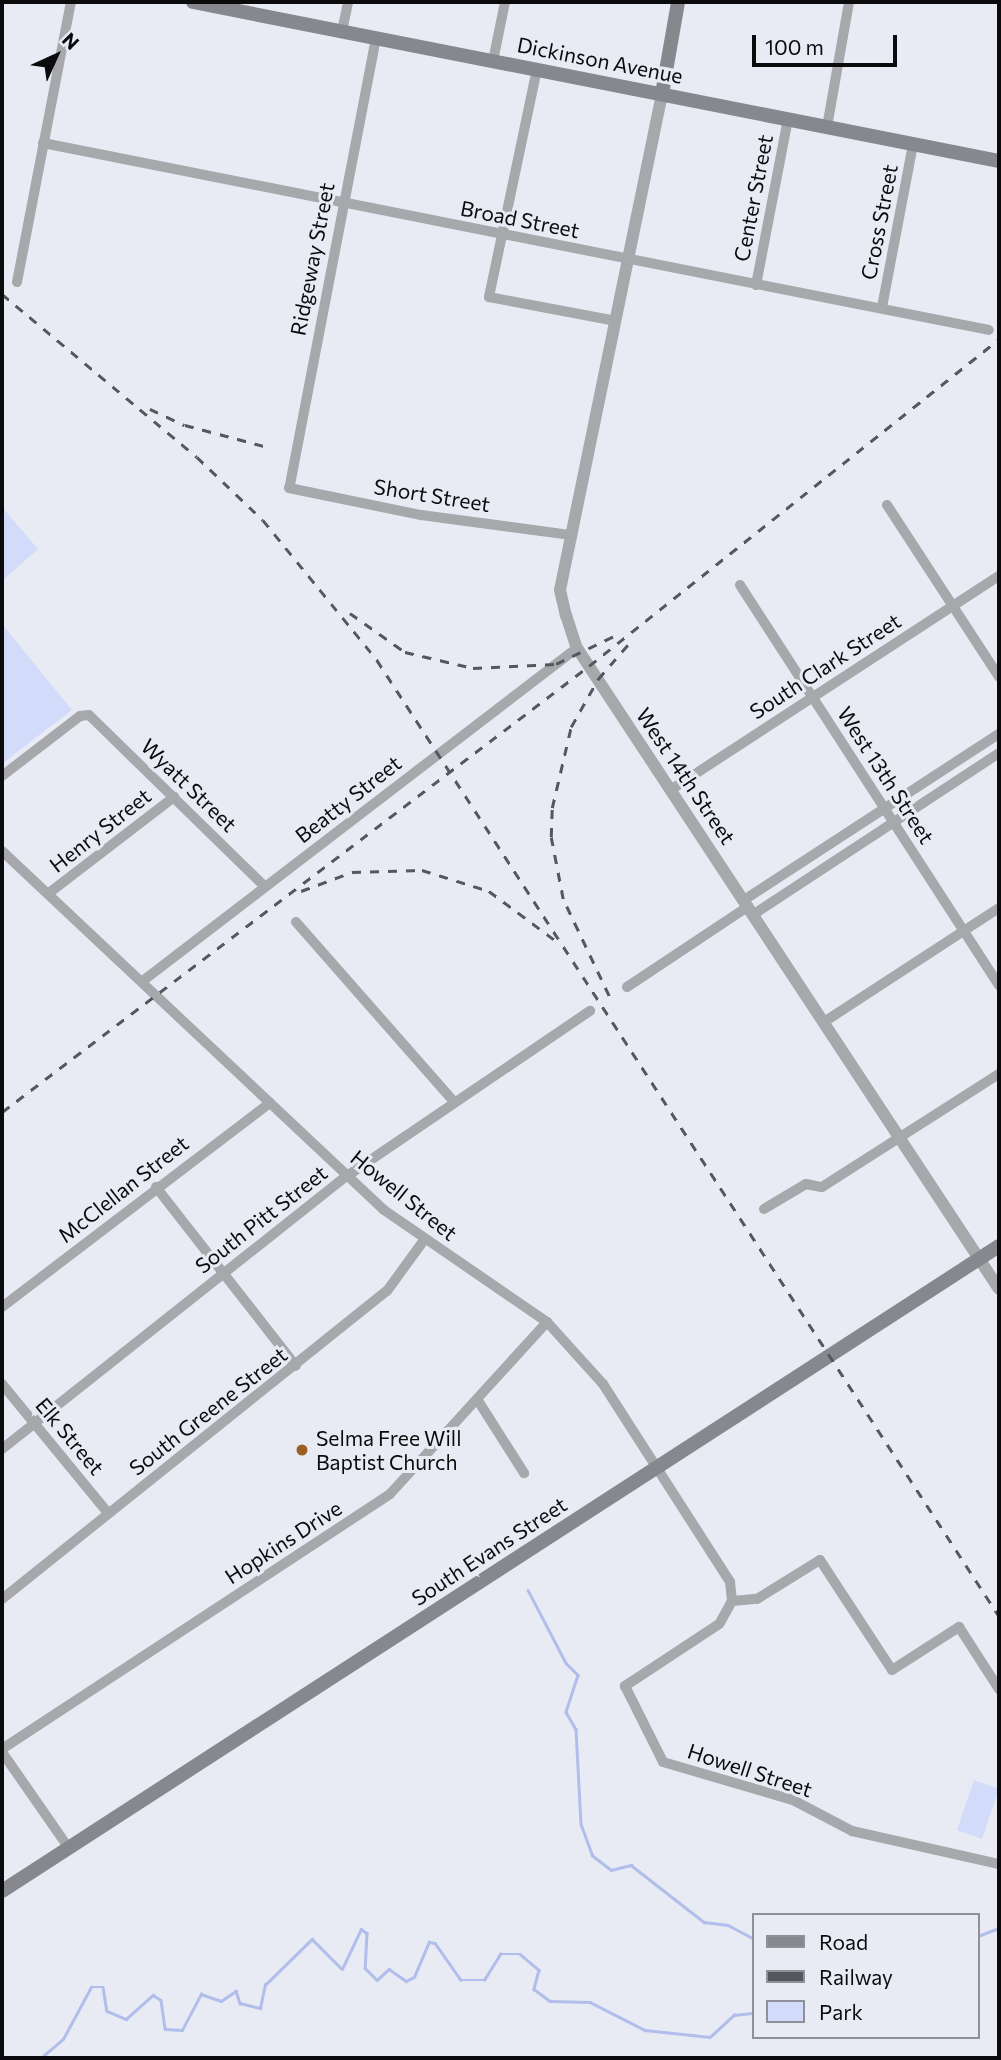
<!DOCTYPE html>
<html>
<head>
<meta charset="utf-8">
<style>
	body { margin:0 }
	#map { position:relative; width:1001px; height:2060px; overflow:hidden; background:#e9ebf4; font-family:Commissioner,sans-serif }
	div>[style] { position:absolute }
	.green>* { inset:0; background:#d2dbfa }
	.stream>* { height:2.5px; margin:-1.25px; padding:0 1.25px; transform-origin:1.25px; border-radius:1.25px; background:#b1bdea }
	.minor>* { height:10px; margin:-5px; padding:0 5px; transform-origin:5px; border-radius:5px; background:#a7a8ac }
	.tertiary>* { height:12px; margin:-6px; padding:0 6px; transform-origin:6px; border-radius:6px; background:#a7a8ac }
	.secondary>* { height:14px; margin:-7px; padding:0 7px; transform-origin:7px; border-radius:7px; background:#86888d }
	.rail>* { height:2.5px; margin-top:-1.25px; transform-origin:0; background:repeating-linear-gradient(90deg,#56575c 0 9px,transparent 0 18px) }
	.dots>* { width:19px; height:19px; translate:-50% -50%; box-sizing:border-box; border:4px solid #e9ebf4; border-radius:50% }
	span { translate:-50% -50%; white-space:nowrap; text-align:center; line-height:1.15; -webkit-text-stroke:6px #e9ebf4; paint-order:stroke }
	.street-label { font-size:21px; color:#0b0b0e }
	.poi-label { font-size:21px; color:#0b0b0e }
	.left { translate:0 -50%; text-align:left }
	.frame { position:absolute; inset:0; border:4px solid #0b0b0e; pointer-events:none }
	.legend { position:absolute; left:752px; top:1913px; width:228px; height:126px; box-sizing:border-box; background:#e9ebf4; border:2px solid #909198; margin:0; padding:9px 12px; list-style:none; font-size:21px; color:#0b0b0e }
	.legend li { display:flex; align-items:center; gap:14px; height:35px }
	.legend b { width:35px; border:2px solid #909198 }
	.north { position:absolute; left:21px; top:21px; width:70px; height:70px; -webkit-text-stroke:5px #e9ebf4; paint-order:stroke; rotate:45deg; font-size:19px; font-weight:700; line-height:28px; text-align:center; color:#0b0b0e }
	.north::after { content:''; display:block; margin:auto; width:24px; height:32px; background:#0b0b0e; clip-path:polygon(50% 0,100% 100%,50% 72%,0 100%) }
	.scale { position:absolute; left:752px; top:35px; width:145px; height:32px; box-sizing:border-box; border:4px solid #0b0b0e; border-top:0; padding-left:9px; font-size:21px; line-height:24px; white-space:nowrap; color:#0b0b0e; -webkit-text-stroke:5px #e9ebf4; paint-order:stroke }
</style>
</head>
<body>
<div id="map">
	<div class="green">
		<i style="clip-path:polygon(2px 507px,38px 549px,2px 581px)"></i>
		<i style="clip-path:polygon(2px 624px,72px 710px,4px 762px,2px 760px)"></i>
		<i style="clip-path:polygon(974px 1780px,999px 1789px,982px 1839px,957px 1830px)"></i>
	</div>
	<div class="stream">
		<i style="left:528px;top:1590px;width:82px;rotate:62.5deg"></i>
		<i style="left:566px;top:1663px;width:17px;rotate:45deg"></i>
		<i style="left:578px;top:1675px;width:39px;rotate:108deg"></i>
		<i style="left:566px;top:1712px;width:20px;rotate:60deg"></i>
		<i style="left:576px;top:1729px;width:95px;rotate:87deg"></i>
		<i style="left:581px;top:1824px;width:33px;rotate:70deg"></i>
		<i style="left:592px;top:1855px;width:24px;rotate:38deg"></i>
		<i style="left:611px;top:1870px;width:21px;rotate:-14deg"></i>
		<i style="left:631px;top:1865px;width:93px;rotate:38deg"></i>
		<i style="left:704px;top:1922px;width:24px;rotate:7deg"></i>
		<i style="left:728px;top:1925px;width:30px;rotate:28deg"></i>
		<i style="left:978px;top:1936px;width:22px;rotate:-21deg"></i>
		<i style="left:41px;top:2058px;width:29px;rotate:-41deg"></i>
		<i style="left:63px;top:2039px;width:59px;rotate:-61.7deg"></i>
		<i style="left:91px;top:1987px;width:12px"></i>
		<i style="left:103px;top:1987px;width:24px;rotate:81deg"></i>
		<i style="left:107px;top:2011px;width:21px;rotate:23deg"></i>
		<i style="left:126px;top:2019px;width:36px;rotate:-42deg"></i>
		<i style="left:153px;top:1995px;width:9px;rotate:32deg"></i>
		<i style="left:161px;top:2000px;width:29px;rotate:82deg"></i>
		<i style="left:165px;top:2029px;width:17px;rotate:3deg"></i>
		<i style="left:182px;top:2030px;width:41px;rotate:-62.2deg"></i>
		<i style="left:201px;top:1994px;width:21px;rotate:19deg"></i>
		<i style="left:221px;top:2001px;width:18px;rotate:-34deg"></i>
		<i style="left:236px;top:1991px;width:13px;rotate:72deg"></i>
		<i style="left:240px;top:2003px;width:21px;rotate:14deg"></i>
		<i style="left:260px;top:2008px;width:24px;rotate:-78deg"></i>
		<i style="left:265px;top:1985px;width:66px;rotate:-44.4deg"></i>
		<i style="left:312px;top:1939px;width:42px;rotate:45deg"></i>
		<i style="left:342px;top:1969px;width:44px;rotate:-64.6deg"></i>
		<i style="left:361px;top:1929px;width:7px;rotate:34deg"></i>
		<i style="left:367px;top:1933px;width:35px;rotate:93deg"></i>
		<i style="left:365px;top:1968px;width:17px;rotate:45deg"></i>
		<i style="left:377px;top:1980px;width:16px;rotate:-43deg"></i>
		<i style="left:389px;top:1969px;width:21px;rotate:35deg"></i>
		<i style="left:406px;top:1981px;width:9px;rotate:-27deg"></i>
		<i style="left:414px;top:1977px;width:38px;rotate:-67deg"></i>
		<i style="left:429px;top:1942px;width:6px;rotate:9deg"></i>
		<i style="left:435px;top:1943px;width:45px;rotate:54.9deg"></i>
		<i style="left:461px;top:1980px;width:23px"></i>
		<i style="left:484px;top:1980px;width:31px;rotate:-58deg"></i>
		<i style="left:500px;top:1954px;width:20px"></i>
		<i style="left:520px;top:1954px;width:25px;rotate:40deg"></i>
		<i style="left:539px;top:1970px;width:20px;rotate:105deg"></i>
		<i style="left:534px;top:1989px;width:20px;rotate:37deg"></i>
		<i style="left:550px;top:2001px;width:40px;rotate:1.4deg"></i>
		<i style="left:590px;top:2002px;width:62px;rotate:27deg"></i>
		<i style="left:645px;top:2030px;width:65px;rotate:6.1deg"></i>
		<i style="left:710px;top:2037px;width:33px;rotate:-43deg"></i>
		<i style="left:734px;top:2015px;width:20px;rotate:-6deg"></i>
	</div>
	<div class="minor">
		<i style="left:342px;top:31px;width:30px;rotate:-78deg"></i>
		<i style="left:376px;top:38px;width:458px;rotate:100.9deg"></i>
		<i style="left:289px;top:488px;width:135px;rotate:11.6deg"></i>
		<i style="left:421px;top:515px;width:150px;rotate:7.6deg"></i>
		<i style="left:493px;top:61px;width:60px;rotate:-78.5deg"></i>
		<i style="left:537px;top:69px;width:233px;rotate:101.9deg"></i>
		<i style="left:489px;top:297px;width:124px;rotate:10.7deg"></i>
		<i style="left:827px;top:127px;width:127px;rotate:-80deg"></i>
		<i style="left:43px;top:143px;width:964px;rotate:11.18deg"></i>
		<i style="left:17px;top:282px;width:285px;rotate:-79.1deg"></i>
		<i style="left:756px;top:285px;width:169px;rotate:-79.1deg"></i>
		<i style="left:882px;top:307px;width:166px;rotate:-79.2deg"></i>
		<i style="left:887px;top:505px;width:205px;rotate:56.9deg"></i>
		<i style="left:740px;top:585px;width:477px;rotate:57.1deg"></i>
		<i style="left:2px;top:776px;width:98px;rotate:-37.6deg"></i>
		<i style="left:80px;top:716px;width:9px;rotate:-6deg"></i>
		<i style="left:89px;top:715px;width:246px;rotate:44.3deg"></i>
		<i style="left:672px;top:789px;width:390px;rotate:-33.1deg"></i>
		<i style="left:2px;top:851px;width:524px;rotate:43.22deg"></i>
		<i style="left:384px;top:1210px;width:198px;rotate:34.5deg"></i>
		<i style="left:547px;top:1322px;width:84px;rotate:47.9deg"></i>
		<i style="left:603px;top:1384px;width:235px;rotate:57.3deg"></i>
		<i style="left:730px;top:1582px;width:19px;rotate:84deg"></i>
		<i style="left:732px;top:1601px;width:26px;rotate:119deg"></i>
		<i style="left:719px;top:1624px;width:113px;rotate:146.6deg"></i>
		<i style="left:625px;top:1686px;width:85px;rotate:63.4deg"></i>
		<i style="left:663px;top:1762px;width:135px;rotate:16.3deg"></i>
		<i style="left:793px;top:1800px;width:67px;rotate:27.7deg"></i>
		<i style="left:852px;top:1831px;width:151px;rotate:12.7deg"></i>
		<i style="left:49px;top:893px;width:158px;rotate:-37.5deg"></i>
		<i style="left:744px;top:900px;width:304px;rotate:-33.1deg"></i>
		<i style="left:754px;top:914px;width:293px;rotate:-33.3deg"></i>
		<i style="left:296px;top:922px;width:238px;rotate:48.7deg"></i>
		<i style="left:144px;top:980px;width:546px;rotate:-37.48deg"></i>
		<i style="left:627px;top:987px;width:146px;rotate:-33.6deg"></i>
		<i style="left:824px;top:1022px;width:209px;rotate:-33.1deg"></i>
		<i style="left:156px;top:1187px;width:227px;rotate:52deg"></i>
		<i style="left:764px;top:1209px;width:49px;rotate:-30.8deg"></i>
		<i style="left:806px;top:1184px;width:16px;rotate:11deg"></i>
		<i style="left:822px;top:1187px;width:210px;rotate:-32.6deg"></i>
		<i style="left:2px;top:1307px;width:337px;rotate:-37.3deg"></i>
		<i style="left:2px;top:1384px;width:167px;rotate:50.6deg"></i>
		<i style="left:477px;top:1399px;width:88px;rotate:57.6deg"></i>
		<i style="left:2px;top:1449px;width:440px;rotate:-38.4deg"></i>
		<i style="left:347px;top:1176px;width:294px;rotate:-34.2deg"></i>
		<i style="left:2px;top:1599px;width:493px;rotate:-38.7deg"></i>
		<i style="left:387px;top:1291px;width:63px;rotate:-54deg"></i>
		<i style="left:732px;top:1601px;width:25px;rotate:-5deg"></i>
		<i style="left:757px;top:1599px;width:74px;rotate:-31.8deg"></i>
		<i style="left:820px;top:1560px;width:131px;rotate:56.8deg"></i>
		<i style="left:892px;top:1670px;width:80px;rotate:-32.7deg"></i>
		<i style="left:959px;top:1627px;width:74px;rotate:57.2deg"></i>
		<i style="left:2px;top:1749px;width:464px;rotate:-33.3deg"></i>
		<i style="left:390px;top:1494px;width:233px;rotate:-47.6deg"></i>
		<i style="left:2px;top:1752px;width:116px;rotate:55.2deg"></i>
	</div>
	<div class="tertiary">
		<i style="left:662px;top:94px;width:506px;rotate:101.62deg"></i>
		<i style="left:560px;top:590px;width:26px;rotate:77deg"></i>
		<i style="left:566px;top:615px;width:35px;rotate:72deg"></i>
		<i style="left:577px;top:648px;width:767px;rotate:56.64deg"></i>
	</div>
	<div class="secondary">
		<i style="left:193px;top:2px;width:822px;rotate:11.16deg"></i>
		<i style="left:662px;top:94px;width:93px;rotate:-80.1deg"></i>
		<i style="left:2px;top:1891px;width:1187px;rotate:-32.9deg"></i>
	</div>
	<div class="rail">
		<i style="left:2px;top:294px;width:254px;rotate:39.9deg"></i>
		<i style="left:197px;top:457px;width:91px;rotate:43.7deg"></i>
		<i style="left:263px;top:520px;width:181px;rotate:50.8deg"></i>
		<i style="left:377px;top:660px;width:1141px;rotate:56.95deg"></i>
		<i style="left:150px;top:409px;width:38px;rotate:25deg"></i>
		<i style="left:185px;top:425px;width:82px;rotate:14.9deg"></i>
		<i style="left:350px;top:613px;width:67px;rotate:35.3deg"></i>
		<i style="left:405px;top:652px;width:70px;rotate:13.2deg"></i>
		<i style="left:473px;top:668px;width:83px;rotate:-2.8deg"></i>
		<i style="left:556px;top:664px;width:67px;rotate:-25.8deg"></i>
		<i style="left:301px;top:891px;width:54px;rotate:-20.4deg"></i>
		<i style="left:352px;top:872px;width:70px;rotate:-1.6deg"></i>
		<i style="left:422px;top:870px;width:70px;rotate:17.4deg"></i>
		<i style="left:489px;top:891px;width:84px;rotate:36.7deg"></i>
		<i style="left:609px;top:996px;width:107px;rotate:-115.4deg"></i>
		<i style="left:563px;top:899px;width:63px;rotate:-101deg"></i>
		<i style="left:551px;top:837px;width:29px;rotate:-88deg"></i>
		<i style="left:552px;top:808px;width:83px;rotate:-76.8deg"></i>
		<i style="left:571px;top:727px;width:55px;rotate:-60.6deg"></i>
		<i style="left:598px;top:679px;width:50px;rotate:-49deg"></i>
		<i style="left:2px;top:1112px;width:737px;rotate:-37.23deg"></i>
		<i style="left:589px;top:666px;width:524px;rotate:-38.57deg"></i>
	</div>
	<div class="dots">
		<i style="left:302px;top:1450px;background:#9b6021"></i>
	</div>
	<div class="street-label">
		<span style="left:600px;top:60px;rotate:11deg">Dickinson Avenue</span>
		<span style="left:753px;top:198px;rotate:-79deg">Center Street</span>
		<span style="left:520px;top:219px;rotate:11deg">Broad Street</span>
		<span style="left:879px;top:222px;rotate:-79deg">Cross Street</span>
		<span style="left:312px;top:259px;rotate:-79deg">Ridgeway Street</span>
		<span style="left:432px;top:495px;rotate:9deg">Short Street</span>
		<span style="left:825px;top:666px;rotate:-33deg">South Clark Street</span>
		<span style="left:886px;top:775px;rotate:57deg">West 13th Street</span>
		<span style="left:686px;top:776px;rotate:56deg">West 14th Street</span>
		<span style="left:189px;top:785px;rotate:44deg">Wyatt Street</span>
		<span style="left:348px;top:799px;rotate:-38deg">Beatty Street</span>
		<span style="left:100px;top:830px;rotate:-38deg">Henry Street</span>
		<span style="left:123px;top:1189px;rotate:-38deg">McClellan Street</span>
		<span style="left:404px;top:1195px;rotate:39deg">Howell Street</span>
		<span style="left:261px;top:1219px;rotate:-38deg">South Pitt Street</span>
		<span style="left:208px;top:1411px;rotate:-38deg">South Greene Street</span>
		<span style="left:70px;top:1436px;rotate:50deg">Elk Street</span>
		<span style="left:283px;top:1542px;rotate:-33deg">Hopkins Drive</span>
		<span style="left:489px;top:1551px;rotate:-33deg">South Evans Street</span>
		<span style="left:750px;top:1770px;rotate:18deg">Howell Street</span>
	</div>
	<div class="poi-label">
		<span class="left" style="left:316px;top:1450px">Selma Free Will<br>Baptist Church</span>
	</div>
	<div class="frame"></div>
	<ul class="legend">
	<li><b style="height:9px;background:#86888d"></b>Road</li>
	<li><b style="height:9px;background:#56575c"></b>Railway</li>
	<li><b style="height:19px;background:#d2dbfa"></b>Park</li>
	</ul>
	<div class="north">N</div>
	<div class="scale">100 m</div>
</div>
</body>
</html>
